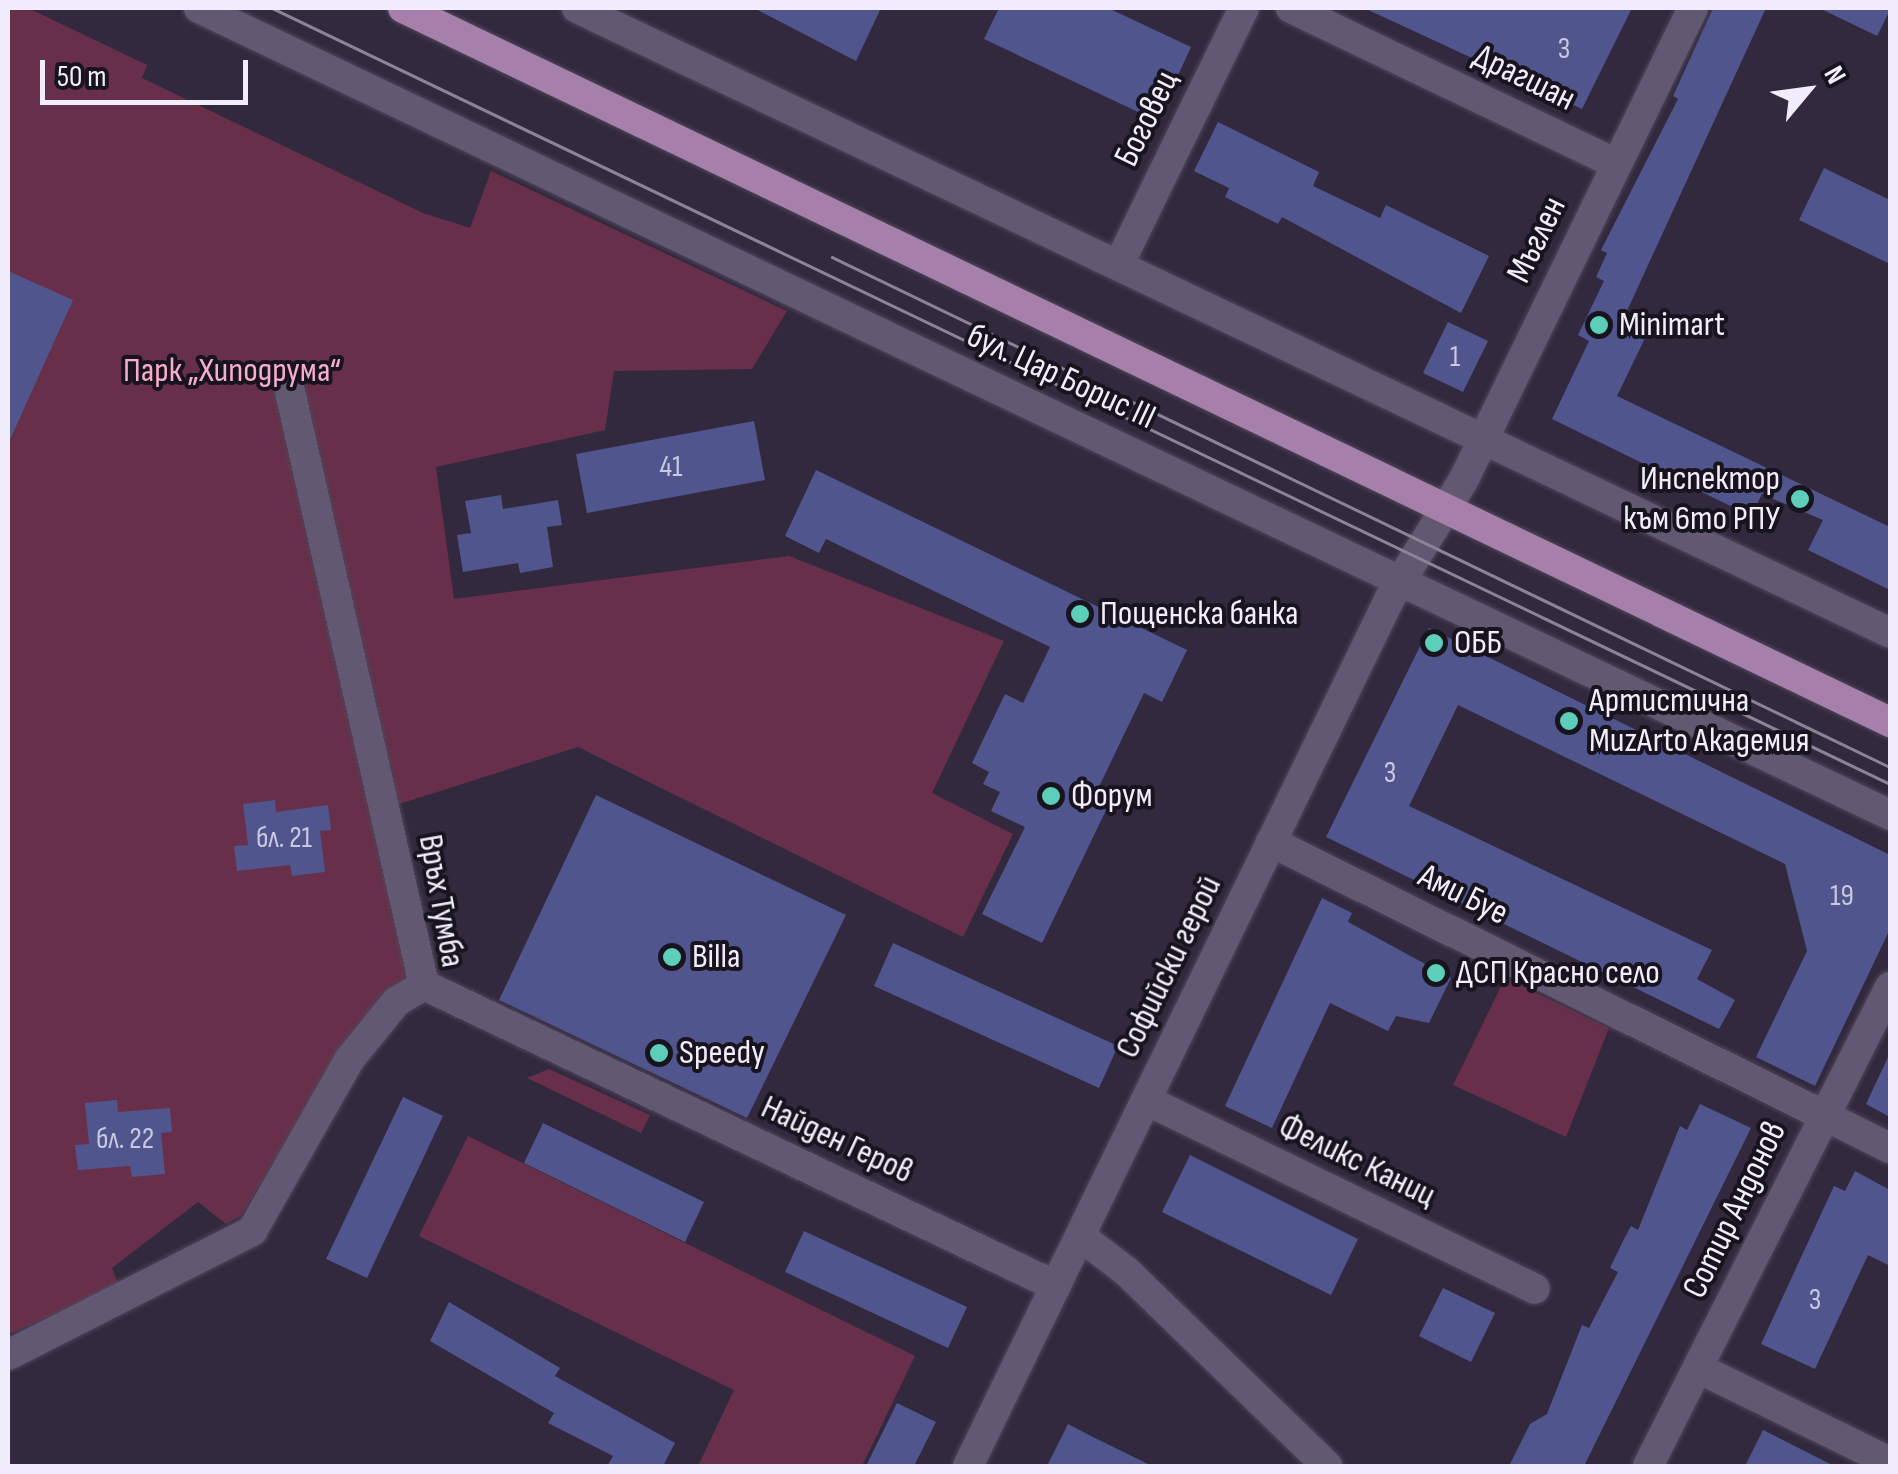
<!DOCTYPE html>
<html>
<head>
<meta charset="utf-8">
<style>
	body { margin:0 }
	#map { position:relative; width:1898px; height:1474px; overflow:hidden; background:#32293f; font-family:"Sofia Sans Condensed",sans-serif }
	div>[style] { position:absolute }
	.green>* { inset:0; background:#682f4a }
	.building>* { inset:0; background:#50558e }
	.roads { filter:drop-shadow(0 0 2px #4e4659) drop-shadow(0 0 2px #4e4659) }
	.minor>* { height:30px; margin:-15px; padding:0 15px; transform-origin:15px; border-radius:15px; background:#625871 }
	.major>* { height:30px; margin:-15px; padding:0 15px; transform-origin:15px; border-radius:15px; background:#a67fab }
	.tram>* { height:2.5px; margin:-1.25px; padding:0 1.25px; transform-origin:1.25px; border-radius:1.25px; background:#8b8496 }
	.dots>* { width:28px; height:28px; translate:-50% -50%; box-sizing:border-box; border:5px solid #18141e; border-radius:50% }
	span { translate:-50% -50%; white-space:nowrap; text-align:center; line-height:1.15; -webkit-text-stroke:8px #18141e; paint-order:stroke }
	.number-label { font-size:30px; color:#cac7e0 }
	.number-label span { -webkit-text-stroke-width:0 }
	.street-label { font-size:35px; color:#f2edfc }
	.poi-label { font-size:35px; color:#f2edfc }
	.left { translate:0 -50%; text-align:left }
	.right { translate:-100% -50%; text-align:right }
	.park-label { font-size:35px; color:#f9adcd }
	.frame { position:absolute; inset:0; border:10px solid #f2edfc; pointer-events:none }
	.north { position:absolute; left:1758px; top:40px; width:100px; height:100px; -webkit-text-stroke:8px #18141e; paint-order:stroke; rotate:61deg; font-size:28px; font-weight:700; line-height:40px; text-align:center; color:#f2edfc }
	.north::after { content:''; display:block; margin:auto; width:35px; height:45px; background:#f2edfc; clip-path:polygon(50% 0,100% 100%,50% 72%,0 100%) }
	.scale { position:absolute; left:40px; top:60px; width:208px; height:45px; box-sizing:border-box; border:5px solid #f2edfc; border-top:0; padding-left:12px; font-size:30px; line-height:35px; white-space:nowrap; color:#f2edfc; -webkit-text-stroke:8px #18141e; paint-order:stroke }
</style>
</head>
<body>
<div id="map">
	<div class="green">
		<i style="clip-path:polygon(8px 8px,28px 8px,147px 65px,142px 78px,423px 213px,470px 228px,491px 171px,787px 311px,752px 369px,614px 371px,605px 430px,436px 467px,454px 599px,789px 556px,1004px 641px,932px 793px,1013px 834px,963px 937px,578px 747px,371px 813px,408px 977px,339px 1051px,242px 1215px,226px 1224px,198px 1202px,112px 1268px,119px 1285px,8px 1335px)"></i>
		<i style="clip-path:polygon(1505px 978px,1609px 1028px,1566px 1137px,1453px 1085px)"></i>
		<i style="clip-path:polygon(549px 1069px,650px 1115px,641px 1133px,527px 1078px)"></i>
		<i style="clip-path:polygon(468px 1136px,915px 1356px,862px 1466px,698px 1466px,734px 1390px,419px 1236px)"></i>
	</div>
	<div class="building">
		<i style="clip-path:polygon(754px 8px,881px 8px,856px 61px)"></i>
		<i style="clip-path:polygon(999px 8px,1108px 8px,1191px 47px,1157px 121px,984px 39px)"></i>
		<i style="clip-path:polygon(1364px 8px,1632px 8px,1582px 109px)"></i>
		<i style="clip-path:polygon(1713px 8px,1766px 8px,1621px 324px,1646px 336px,1617px 396px,1890px 527px,1890px 590px,1808px 550px,1823px 520px,1762px 494px,1751px 516px,1552px 419px,1589px 341px,1578px 335px,1604px 281px,1596px 277px,1607px 253px,1601px 250px,1678px 99px,1673px 96px)"></i>
		<i style="clip-path:polygon(1819px 8px,1890px 8px,1890px 10px,1877px 36px)"></i>
		<i style="clip-path:polygon(1218px 122px,1319px 172px,1313px 186px,1380px 218px,1386px 205px,1489px 256px,1461px 313px,1282px 217px,1278px 224px,1225px 197px,1229px 188px,1194px 171px)"></i>
		<i style="clip-path:polygon(1824px 168px,1890px 200px,1890px 264px,1799px 220px)"></i>
		<i style="clip-path:polygon(8px 271px,73px 300px,8px 444px)"></i>
		<i style="clip-path:polygon(1448px 322px,1488px 341px,1463px 392px,1423px 373px)"></i>
		<i style="clip-path:polygon(754px 421px,765px 480px,587px 513px,576px 454px)"></i>
		<i style="clip-path:polygon(816px 470px,1187px 650px,1162px 702px,1144px 693px,1096px 793px,1111px 800px,1042px 943px,982px 914px,1025px 827px,991px 811px,1000px 792px,983px 784px,989px 772px,972px 763px,1005px 694px,1023px 703px,1050px 647px,826px 539px,819px 553px,785px 536px)"></i>
		<i style="clip-path:polygon(501px 495px,503px 509px,558px 500px,562px 525px,547px 527px,553px 567px,520px 573px,518px 563px,463px 572px,457px 535px,471px 533px,465px 501px)"></i>
		<i style="clip-path:polygon(1429px 628px,1890px 855px,1890px 929px,1815px 1086px,1756px 1057px,1807px 951px,1785px 864px,1458px 705px,1409px 806px,1712px 950px,1697px 979px,1735px 1000px,1719px 1029px,1326px 837px)"></i>
		<i style="clip-path:polygon(596px 795px,846px 915px,747px 1118px,499px 1000px)"></i>
		<i style="clip-path:polygon(275px 800px,276px 812px,328px 805px,331px 830px,320px 831px,325px 872px,292px 876px,290px 865px,237px 871px,234px 846px,248px 845px,243px 804px)"></i>
		<i style="clip-path:polygon(1322px 898px,1352px 913px,1348px 922px,1451px 978px,1429px 1023px,1396px 1016px,1388px 1031px,1330px 1003px,1272px 1128px,1225px 1106px)"></i>
		<i style="clip-path:polygon(893px 943px,1118px 1046px,1099px 1088px,874px 986px)"></i>
		<i style="clip-path:polygon(1890px 1053px,1890px 1117px,1866px 1104px)"></i>
		<i style="clip-path:polygon(403px 1097px,443px 1116px,367px 1278px,326px 1259px)"></i>
		<i style="clip-path:polygon(117px 1100px,118px 1112px,170px 1108px,172px 1132px,161px 1133px,165px 1174px,132px 1177px,130px 1166px,78px 1170px,75px 1145px,89px 1144px,85px 1103px)"></i>
		<i style="clip-path:polygon(1700px 1104px,1751px 1128px,1584px 1466px,1509px 1466px,1530px 1424px,1547px 1414px,1582px 1325px,1589px 1328px,1618px 1272px,1610px 1268px,1624px 1239px,1631px 1226px,1638px 1230px,1680px 1126px,1687px 1130px)"></i>
		<i style="clip-path:polygon(543px 1123px,704px 1202px,685px 1242px,524px 1163px)"></i>
		<i style="clip-path:polygon(1190px 1155px,1358px 1239px,1331px 1295px,1162px 1212px)"></i>
		<i style="clip-path:polygon(1855px 1171px,1890px 1190px,1890px 1266px,1868px 1255px,1815px 1369px,1761px 1344px,1834px 1186px,1845px 1191px)"></i>
		<i style="clip-path:polygon(804px 1231px,967px 1307px,948px 1348px,785px 1272px)"></i>
		<i style="clip-path:polygon(1443px 1288px,1495px 1313px,1471px 1362px,1419px 1336px)"></i>
		<i style="clip-path:polygon(449px 1302px,560px 1368px,555px 1376px,675px 1443px,663px 1466px,607px 1466px,613px 1456px,548px 1423px,554px 1413px,430px 1341px)"></i>
		<i style="clip-path:polygon(897px 1403px,936px 1422px,914px 1466px,866px 1466px)"></i>
		<i style="clip-path:polygon(1068px 1424px,1093px 1437px,1152px 1466px,1047px 1466px)"></i>
		<i style="clip-path:polygon(1763px 1430px,1834px 1466px,1745px 1466px)"></i>
	</div>
	<div class="roads">
		<div class="minor">
			<i style="left:199px;top:8px;width:1874px;rotate:25.51deg"></i>
			<i style="left:577px;top:8px;width:1454px;rotate:25.45deg"></i>
			<i style="left:1291px;top:8px;width:361px;rotate:25.6deg"></i>
			<i style="left:1119px;top:264px;width:285px;rotate:-64deg"></i>
			<i style="left:289px;top:387px;width:613px;rotate:77.28deg"></i>
			<i style="left:1271px;top:842px;width:691px;rotate:26.31deg"></i>
			<i style="left:424px;top:985px;width:700px;rotate:25.47deg"></i>
			<i style="left:1146px;top:1100px;width:432px;rotate:25.9deg"></i>
			<i style="left:1080px;top:1236px;width:58px;rotate:37.3deg"></i>
			<i style="left:1126px;top:1271px;width:280px;rotate:44.1deg"></i>
			<i style="left:8px;top:1355px;width:274px;rotate:-26.9deg"></i>
			<i style="left:252px;top:1231px;width:197px;rotate:-60.4deg"></i>
			<i style="left:349px;top:1060px;width:75px;rotate:-51deg"></i>
			<i style="left:396px;top:1002px;width:33px;rotate:-31deg"></i>
			<i style="left:1698px;top:1368px;width:214px;rotate:26.1deg"></i>
			<i style="left:968px;top:1466px;width:965px;rotate:-64.07deg"></i>
			<i style="left:1390px;top:598px;width:140px;rotate:-58.1deg"></i>
			<i style="left:1464px;top:479px;width:524px;rotate:-64.07deg"></i>
			<i style="left:1648px;top:1466px;width:537px;rotate:-63.2deg"></i>
		</div>
		<div class="major">
			<i style="left:403px;top:8px;width:1650px;rotate:25.65deg"></i>
		</div>
	</div>
	<div class="tram">
		<i style="left:272px;top:8px;width:1794px;rotate:25.62deg"></i>
		<i style="left:832px;top:257px;width:1175px;rotate:25.74deg"></i>
	</div>
	<div class="dots">
		<i style="left:1599px;top:325px;background:#5cceba"></i>
		<i style="left:1800px;top:499px;background:#5cceba"></i>
		<i style="left:1080px;top:614px;background:#5cceba"></i>
		<i style="left:1434px;top:643px;background:#5cceba"></i>
		<i style="left:1569px;top:721px;background:#5cceba"></i>
		<i style="left:1051px;top:796px;background:#5cceba"></i>
		<i style="left:672px;top:957px;background:#5cceba"></i>
		<i style="left:1436px;top:973px;background:#5cceba"></i>
		<i style="left:659px;top:1053px;background:#5cceba"></i>
	</div>
	<div class="number-label">
		<span style="left:1564px;top:49px">3</span>
		<span style="left:1455px;top:357px">1</span>
		<span style="left:671px;top:467px">41</span>
		<span style="left:1390px;top:773px">3</span>
		<span style="left:284px;top:838px">бл. 21</span>
		<span style="left:1842px;top:896px">19</span>
		<span style="left:125px;top:1139px">бл. 22</span>
		<span style="left:1815px;top:1300px">3</span>
	</div>
	<div class="street-label">
		<span style="left:1524px;top:78px;rotate:26deg">Драгшан</span>
		<span style="left:1147px;top:119px;rotate:-64deg">Боговец</span>
		<span style="left:1537px;top:240px;rotate:-64deg">Мъглен</span>
		<span style="left:1061px;top:377px;rotate:25deg">бул. Цар Борис III</span>
		<span style="left:1463px;top:895px;rotate:26deg">Ами Буе</span>
		<span style="left:441px;top:901px;rotate:80deg">Връх Тумба</span>
		<span style="left:1169px;top:967px;rotate:-64deg">Софийски герой</span>
		<span style="left:837px;top:1140px;rotate:25deg">Найден Геров</span>
		<span style="left:1357px;top:1161px;rotate:26deg">Феликс Каниц</span>
		<span style="left:1735px;top:1210px;rotate:-64deg">Сотир Андонов</span>
	</div>
	<div class="poi-label">
		<span class="left" style="left:1619px;top:325px">Minimart</span>
		<span class="right" style="left:1780px;top:499px">Инспектор<br>към 6то РПУ</span>
		<span class="left" style="left:1100px;top:614px">Пощенска банка</span>
		<span class="left" style="left:1454px;top:643px">ОББ</span>
		<span class="left" style="left:1589px;top:721px">Артистична<br>MuzArto Академия</span>
		<span class="left" style="left:1071px;top:796px">Форум</span>
		<span class="left" style="left:692px;top:957px">Billa</span>
		<span class="left" style="left:1456px;top:973px">ДСП Красно село</span>
		<span class="left" style="left:679px;top:1053px">Speedy</span>
	</div>
	<div class="park-label">
		<span style="left:232px;top:371px">Парк „Хиподрума“</span>
	</div>
	<div class="frame"></div>
	<div class="north">N</div>
	<div class="scale">50 m</div>
</div>
</body>
</html>
